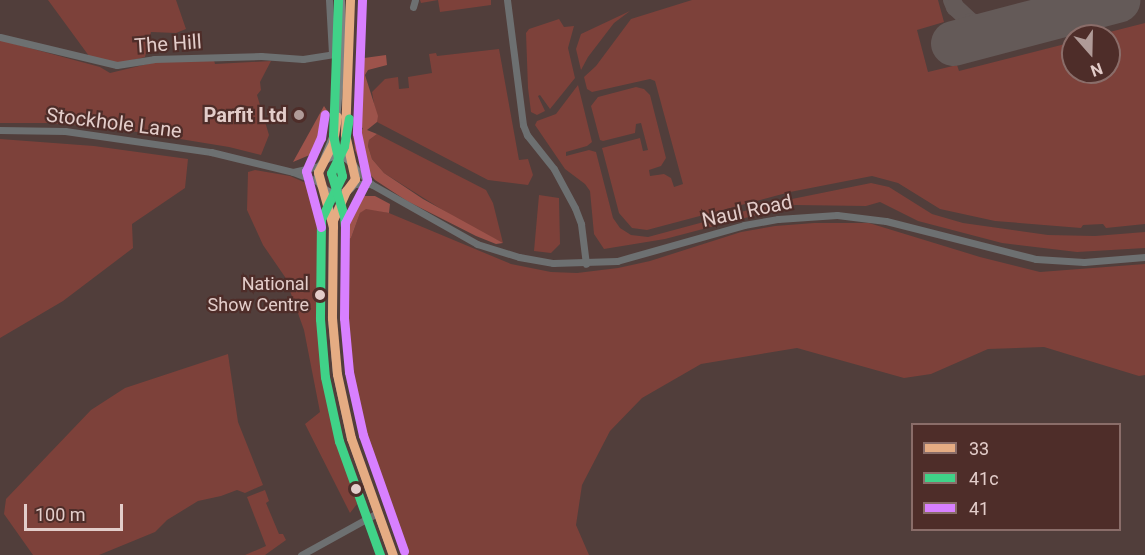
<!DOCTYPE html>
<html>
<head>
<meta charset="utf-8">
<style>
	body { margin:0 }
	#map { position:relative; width:1145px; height:555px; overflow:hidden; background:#513e3b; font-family:Roboto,sans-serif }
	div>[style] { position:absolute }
	.green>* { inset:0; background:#7d413a }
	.forest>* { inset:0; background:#9d534b }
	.taxiway>* { height:18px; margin:-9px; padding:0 9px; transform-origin:9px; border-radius:9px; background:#645a58 }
	.runway>* { height:45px; margin:-22.5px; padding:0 22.5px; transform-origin:22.5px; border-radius:22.5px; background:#645a58 }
	.minor>* { height:7px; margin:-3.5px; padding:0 3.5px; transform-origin:3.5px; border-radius:3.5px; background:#6d7071 }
	.major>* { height:8px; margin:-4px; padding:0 4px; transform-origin:4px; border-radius:4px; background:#7d8383 }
	.major>.ring { margin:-4px; padding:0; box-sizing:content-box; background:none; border:8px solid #7d8383; border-radius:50% }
	.bus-1>* { height:9px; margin:-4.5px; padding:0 4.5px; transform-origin:4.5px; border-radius:4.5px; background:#e5ac83 }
	.bus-2>* { height:9px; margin:-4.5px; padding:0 4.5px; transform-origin:4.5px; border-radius:4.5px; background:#40d288 }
	.bus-3>* { height:9px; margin:-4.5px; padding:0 4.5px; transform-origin:4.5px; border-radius:4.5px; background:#d880ff }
	.dots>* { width:16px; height:16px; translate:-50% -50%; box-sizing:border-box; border:3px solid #4e2d29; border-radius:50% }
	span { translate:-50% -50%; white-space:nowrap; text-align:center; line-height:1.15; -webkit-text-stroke:4.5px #4e2d29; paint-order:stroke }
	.bus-label { font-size:18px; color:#e3cdca }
	.right { translate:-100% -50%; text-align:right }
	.street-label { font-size:20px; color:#e3cdca }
	.poi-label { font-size:20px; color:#e3cdca; font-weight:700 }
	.legend { position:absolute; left:911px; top:423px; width:210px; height:108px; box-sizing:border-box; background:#4e2d29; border:2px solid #8a6d69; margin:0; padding:8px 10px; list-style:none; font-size:18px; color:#e3cdca }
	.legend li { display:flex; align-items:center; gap:12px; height:30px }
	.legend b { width:30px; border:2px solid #8a6d69 }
	.north { position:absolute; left:1061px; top:24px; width:60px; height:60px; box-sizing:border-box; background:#4e2d29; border:2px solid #8a6d69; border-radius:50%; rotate:160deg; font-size:16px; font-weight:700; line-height:24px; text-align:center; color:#e3cdca }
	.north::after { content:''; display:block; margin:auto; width:21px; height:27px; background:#b09b98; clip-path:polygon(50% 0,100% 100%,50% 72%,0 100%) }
	.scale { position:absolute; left:24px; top:504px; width:99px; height:27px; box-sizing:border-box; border:3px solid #e3cdca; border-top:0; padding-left:8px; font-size:18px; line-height:21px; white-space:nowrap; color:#e3cdca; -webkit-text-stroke:4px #4e2d29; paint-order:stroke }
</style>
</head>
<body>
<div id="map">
	<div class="green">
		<i style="clip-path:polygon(48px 0,176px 0,186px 29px,176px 33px,151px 32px,145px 57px,125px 62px,107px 62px,89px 56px)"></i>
		<i style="clip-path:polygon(420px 0,491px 0,491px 5px,440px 12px,438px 0,421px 3px)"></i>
		<i style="clip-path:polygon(692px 0,938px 0,944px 22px,917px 30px,928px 72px,957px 65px,959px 71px,1073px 42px,1073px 72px,1109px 72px,1109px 36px,1094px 36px,1145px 23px,1145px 224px,1106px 228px,1103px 224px,1083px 225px,1081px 228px,995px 221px,940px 209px,898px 183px,872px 176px,790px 192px,647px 230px,632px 228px,619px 213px,602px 148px,640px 138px,643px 151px,648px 150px,641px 123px,636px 124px,635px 133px,603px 141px,600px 140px,591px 106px,598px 97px,636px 87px,644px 89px,650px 95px,666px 158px,661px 166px,649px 170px,650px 176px,664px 174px,671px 178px,674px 187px,683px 184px,655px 81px,650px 79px,592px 92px,587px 89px,584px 77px,596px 66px,631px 19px)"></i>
		<i style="clip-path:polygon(630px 11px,614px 23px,588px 57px,581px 70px,576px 49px,581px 34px)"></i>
		<i style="clip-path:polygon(559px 19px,564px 27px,574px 26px,568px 48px,575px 78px,550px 109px,540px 95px,538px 96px,545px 111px,537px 115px,531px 112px,528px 88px,526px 33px,529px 29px)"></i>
		<i style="clip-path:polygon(0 40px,100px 67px,110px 73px,156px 62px,214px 60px,215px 64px,271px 61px,260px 82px,261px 90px,257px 95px,269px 135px,261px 155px,229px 147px,119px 129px,49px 123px,0 123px)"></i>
		<i style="clip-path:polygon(499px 49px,519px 160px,528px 159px,533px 175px,528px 185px,488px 180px,377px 122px,372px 92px,385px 79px,398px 77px,399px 89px,409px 88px,408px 77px,432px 73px,429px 54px,436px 53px,437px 56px)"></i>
		<i style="clip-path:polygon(578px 85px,592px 142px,587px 146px,566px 152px,566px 156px,589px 150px,596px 152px,613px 218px,620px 228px,631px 235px,648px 237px,782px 201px,871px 183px,889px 187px,932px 214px,963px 223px,1048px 235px,1095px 236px,1145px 232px,1145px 248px,1077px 252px,1002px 243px,918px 221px,880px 202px,866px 206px,795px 205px,665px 239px,604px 249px,594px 234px,590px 191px,585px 184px,565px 169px,535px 125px,537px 121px,556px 114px)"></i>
		<i style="clip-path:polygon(377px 134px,486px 190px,493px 203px,503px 243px,468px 226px,384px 173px,372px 159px,368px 146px,369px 140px)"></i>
		<i style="clip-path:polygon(0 139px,94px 146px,188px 159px,185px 188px,132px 224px,133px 248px,63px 301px,0 338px)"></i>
		<i style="clip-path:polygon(255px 170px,290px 176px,306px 183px,316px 205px,320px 295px,318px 328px,330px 415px,357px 504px,350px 513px,305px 424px,320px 412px,304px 330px,285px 277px,263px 245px,247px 210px,248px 172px)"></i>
		<i style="clip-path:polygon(539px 195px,559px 198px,560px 244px,551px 253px,534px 251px)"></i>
		<i style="clip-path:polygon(366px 208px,389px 213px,511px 264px,551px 272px,577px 273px,618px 268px,650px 261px,741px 232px,775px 226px,814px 223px,869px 223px,980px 257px,1040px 272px,1145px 264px,1145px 375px,1139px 376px,1044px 347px,988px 349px,931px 374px,904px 378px,797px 348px,701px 364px,642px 398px,610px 431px,582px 485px,576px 525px,589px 555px,406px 555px,373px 470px,348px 369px,340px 300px,344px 236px,351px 238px,360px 213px)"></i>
		<i style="clip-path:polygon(228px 354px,238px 422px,263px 485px,245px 493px,237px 490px,221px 496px,198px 501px,167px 520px,155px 532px,99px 555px,33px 555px,4px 514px,6px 499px,91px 410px,125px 388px)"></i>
		<i style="clip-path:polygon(265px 490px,269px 501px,266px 503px,279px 534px,283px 534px,286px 540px,265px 555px,245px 555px,266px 546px,247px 497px)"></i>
	</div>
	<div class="forest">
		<i style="clip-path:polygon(386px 55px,387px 65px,368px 70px,365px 75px,378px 116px,377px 122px,367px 130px,377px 134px,369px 140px,368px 146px,372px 159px,384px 173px,423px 199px,503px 243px,496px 244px,476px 236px,407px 201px,375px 180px,361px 164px,355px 150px,353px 134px,363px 129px,354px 115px,357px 59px)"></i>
		<i style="clip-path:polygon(324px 106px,328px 112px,321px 145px,312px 154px,293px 162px)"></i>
		<i style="clip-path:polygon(364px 196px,375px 196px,390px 204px,389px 213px,366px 209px,360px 213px,351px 238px,348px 239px,344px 236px,343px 224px,353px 202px)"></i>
	</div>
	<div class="taxiway">
		<i style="left:952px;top:0;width:8px;rotate:67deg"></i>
		<i style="left:955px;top:7px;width:22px;rotate:43deg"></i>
		<i style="left:971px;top:22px;width:33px;rotate:14deg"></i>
	</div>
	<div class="runway">
		<i style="left:953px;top:43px;width:170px;rotate:-14.7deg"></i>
	</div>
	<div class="minor">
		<i style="left:329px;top:0;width:54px;rotate:86.8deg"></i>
		<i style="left:507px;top:0;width:126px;rotate:82.7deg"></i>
		<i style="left:523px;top:125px;width:11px;rotate:68deg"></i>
		<i style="left:527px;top:135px;width:43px;rotate:51.5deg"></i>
		<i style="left:554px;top:169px;width:44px;rotate:61.7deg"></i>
		<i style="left:575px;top:208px;width:17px;rotate:69deg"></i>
		<i style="left:581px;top:224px;width:40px;rotate:82.9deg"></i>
		<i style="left:413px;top:7px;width:7px;rotate:-74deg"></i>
		<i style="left:0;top:37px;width:120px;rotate:13.5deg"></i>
		<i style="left:117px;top:65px;width:37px;rotate:-9deg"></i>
		<i style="left:154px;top:59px;width:107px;rotate:-1.6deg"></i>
		<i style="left:261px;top:56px;width:42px;rotate:4.1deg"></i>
		<i style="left:303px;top:59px;width:39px;rotate:-9deg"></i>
		<i style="left:0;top:130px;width:65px;rotate:0.9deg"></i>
		<i style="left:65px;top:131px;width:148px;rotate:8.2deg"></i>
		<i style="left:211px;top:152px;width:84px;rotate:13.7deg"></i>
		<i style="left:293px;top:172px;width:28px;rotate:21deg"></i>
		<i style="left:355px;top:168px;width:23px;rotate:45deg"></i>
		<i style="left:371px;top:184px;width:122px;rotate:29.5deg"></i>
		<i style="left:477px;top:244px;width:44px;rotate:17.2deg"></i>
		<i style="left:519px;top:257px;width:35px;rotate:10deg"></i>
		<i style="left:553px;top:263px;width:64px;rotate:-1.8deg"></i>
		<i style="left:617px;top:261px;width:132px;rotate:-15.8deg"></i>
		<i style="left:744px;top:225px;width:35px;rotate:-10deg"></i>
		<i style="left:778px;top:219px;width:59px;rotate:-3.9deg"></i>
		<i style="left:837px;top:215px;width:49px;rotate:7deg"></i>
		<i style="left:886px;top:221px;width:155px;rotate:14.2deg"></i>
		<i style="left:1036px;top:259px;width:48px;rotate:3.6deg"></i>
		<i style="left:1084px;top:262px;width:61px;rotate:-4.7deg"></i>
		<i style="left:293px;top:172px;width:28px;rotate:-13deg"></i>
		<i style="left:353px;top:184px;width:18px"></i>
		<i style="left:301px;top:555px;width:87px;rotate:-28.9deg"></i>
	</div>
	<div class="major">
		<i style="left:350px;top:0;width:134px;rotate:92.1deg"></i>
		<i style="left:345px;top:134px;width:29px;rotate:78deg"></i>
		<i class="ring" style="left:318px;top:156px;width:30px;height:30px"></i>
		<i style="left:323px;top:162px;width:32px;rotate:-68deg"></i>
		<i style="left:335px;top:132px;width:79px;rotate:-84.9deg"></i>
		<i style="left:342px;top:53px;width:53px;rotate:-91.1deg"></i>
		<i style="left:323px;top:188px;width:34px;rotate:73deg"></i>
		<i style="left:333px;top:220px;width:98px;rotate:90.6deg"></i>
		<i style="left:332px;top:318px;width:56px;rotate:84.9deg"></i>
		<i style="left:337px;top:374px;width:66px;rotate:77.7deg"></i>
		<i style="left:351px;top:438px;width:124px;rotate:70.3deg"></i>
		<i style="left:333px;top:220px;width:32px;rotate:-66deg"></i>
	</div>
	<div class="bus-1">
		<i style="left:350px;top:0;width:134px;rotate:92.1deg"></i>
		<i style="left:345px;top:134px;width:46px;rotate:77.5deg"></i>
		<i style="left:355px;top:179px;width:15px;rotate:127deg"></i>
		<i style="left:346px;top:191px;width:32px;rotate:114deg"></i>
		<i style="left:333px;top:220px;width:98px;rotate:90.6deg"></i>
		<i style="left:332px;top:318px;width:56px;rotate:84.9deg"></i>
		<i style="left:337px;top:374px;width:66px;rotate:77.7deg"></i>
		<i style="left:351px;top:438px;width:124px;rotate:70.3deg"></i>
		<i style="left:333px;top:227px;width:57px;rotate:-105.3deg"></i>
		<i style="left:318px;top:172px;width:34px;rotate:-63deg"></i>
		<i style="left:333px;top:142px;width:26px;rotate:-81deg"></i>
	</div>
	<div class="bus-2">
		<i style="left:338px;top:0;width:135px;rotate:92.1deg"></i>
		<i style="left:333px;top:135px;width:42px;rotate:77.6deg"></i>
		<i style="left:342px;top:176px;width:48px;rotate:116deg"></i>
		<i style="left:321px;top:219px;width:100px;rotate:90.6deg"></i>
		<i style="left:320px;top:319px;width:58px;rotate:85.1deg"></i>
		<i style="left:325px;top:377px;width:66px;rotate:77.7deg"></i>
		<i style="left:339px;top:441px;width:121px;rotate:70.2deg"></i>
		<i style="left:345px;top:227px;width:11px;rotate:-95deg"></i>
		<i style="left:344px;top:216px;width:45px;rotate:-106.8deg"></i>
		<i style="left:331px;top:173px;width:30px;rotate:-64deg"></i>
		<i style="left:344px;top:146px;width:28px;rotate:-80deg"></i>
	</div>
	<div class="bus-3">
		<i style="left:362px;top:0;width:133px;rotate:92.2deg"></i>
		<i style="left:357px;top:133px;width:48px;rotate:78deg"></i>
		<i style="left:367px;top:180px;width:48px;rotate:117.1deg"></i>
		<i style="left:345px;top:223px;width:95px;rotate:90.6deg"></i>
		<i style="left:344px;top:318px;width:54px;rotate:84.7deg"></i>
		<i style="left:349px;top:372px;width:65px;rotate:77.5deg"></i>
		<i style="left:363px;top:435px;width:123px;rotate:70.5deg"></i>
		<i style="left:321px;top:227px;width:58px;rotate:-105deg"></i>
		<i style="left:306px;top:171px;width:36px;rotate:-66deg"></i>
		<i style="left:321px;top:138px;width:24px;rotate:-81deg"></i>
	</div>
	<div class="dots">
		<i style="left:299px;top:115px;background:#b09b98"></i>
		<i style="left:320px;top:295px;background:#e3cdca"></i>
		<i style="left:356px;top:489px;background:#e3cdca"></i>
	</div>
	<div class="bus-label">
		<span class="right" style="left:309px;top:295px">National<br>Show Centre</span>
	</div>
	<div class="street-label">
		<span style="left:168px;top:44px;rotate:-4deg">The Hill</span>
		<span style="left:114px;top:123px;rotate:7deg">Stockhole Lane</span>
		<span style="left:747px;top:211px;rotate:-12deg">Naul Road</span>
	</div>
	<div class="poi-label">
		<span class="right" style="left:287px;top:115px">Parfit Ltd</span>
	</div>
	<ul class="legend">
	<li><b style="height:8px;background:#e5ac83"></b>33</li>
	<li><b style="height:8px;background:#40d288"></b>41c</li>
	<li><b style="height:8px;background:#d880ff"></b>41</li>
	</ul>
	<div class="north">N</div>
	<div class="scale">100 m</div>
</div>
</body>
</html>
